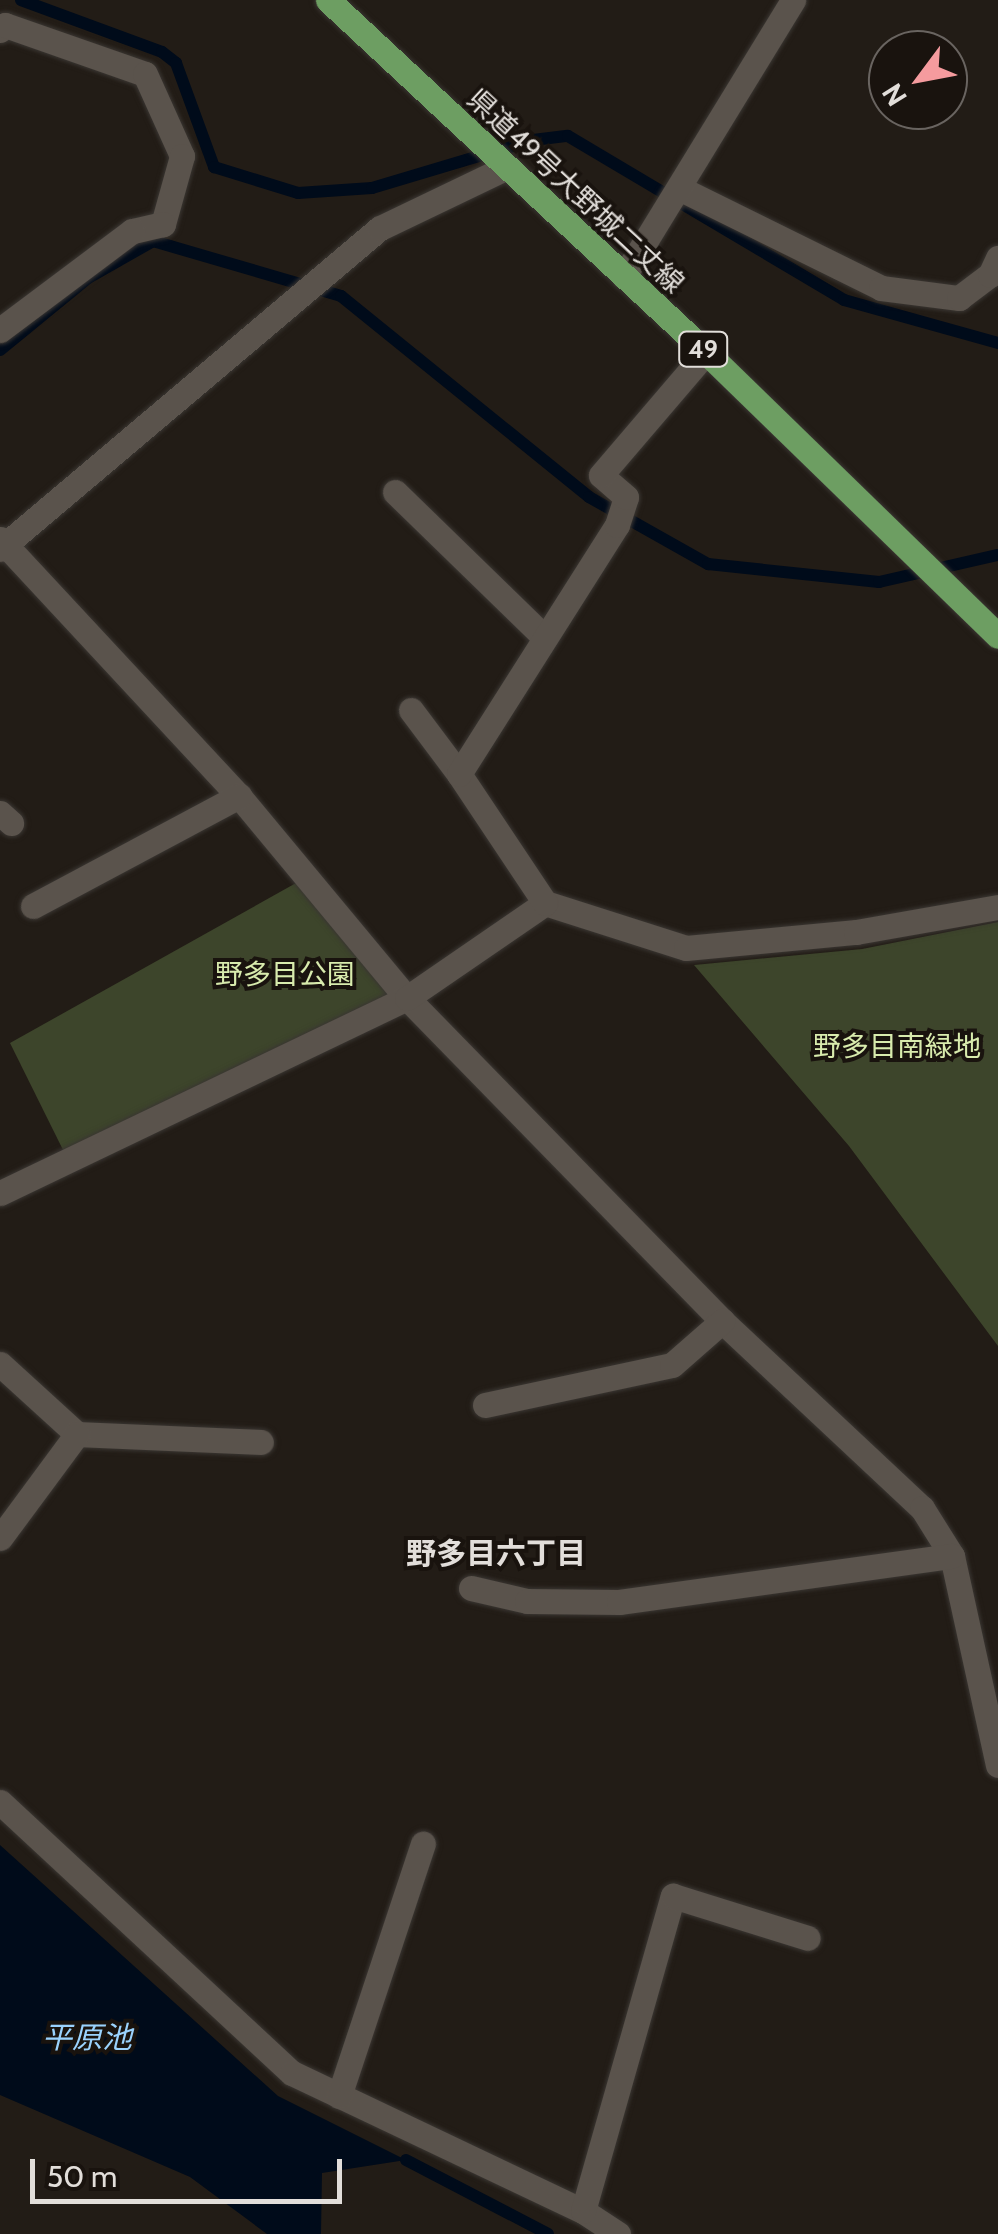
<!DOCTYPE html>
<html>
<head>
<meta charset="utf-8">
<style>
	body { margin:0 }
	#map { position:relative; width:998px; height:2234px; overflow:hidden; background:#221c16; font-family:Cabin,"Noto Sans JP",sans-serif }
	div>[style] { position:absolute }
	.green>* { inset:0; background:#3d452b }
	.water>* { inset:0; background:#000b1a }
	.stream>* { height:12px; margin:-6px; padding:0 6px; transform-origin:6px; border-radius:6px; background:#000b1a }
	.roads { filter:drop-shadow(0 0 2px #3a3632) drop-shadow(0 0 2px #3a3632) }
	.minor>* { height:25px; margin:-12.5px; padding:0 12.5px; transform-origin:12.5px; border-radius:12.5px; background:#5a534c }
	.major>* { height:25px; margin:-12.5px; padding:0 12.5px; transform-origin:12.5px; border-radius:12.5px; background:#6d9e62 }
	span { translate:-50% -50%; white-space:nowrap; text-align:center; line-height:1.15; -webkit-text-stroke:8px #19130e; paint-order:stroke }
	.shield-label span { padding:2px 8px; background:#19130e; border:2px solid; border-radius:8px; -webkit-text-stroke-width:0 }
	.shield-label { font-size:25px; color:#e2deda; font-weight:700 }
	.street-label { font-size:28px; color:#e2deda }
	.park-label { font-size:28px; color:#d8ebad }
	.neighbourhood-label { font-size:30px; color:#e2deda; font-weight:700 }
	.water-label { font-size:30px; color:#9ad2fd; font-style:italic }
	.north { position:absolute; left:868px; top:30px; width:100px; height:100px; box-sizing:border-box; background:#19130e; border:2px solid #696460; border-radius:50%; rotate:238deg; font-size:28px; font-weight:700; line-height:40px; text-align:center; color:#e2deda }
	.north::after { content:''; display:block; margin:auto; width:35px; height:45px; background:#f59b9e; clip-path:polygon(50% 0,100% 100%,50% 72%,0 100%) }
	.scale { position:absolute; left:30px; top:2159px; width:312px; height:45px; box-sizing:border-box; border:5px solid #e2deda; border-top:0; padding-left:12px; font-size:30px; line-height:35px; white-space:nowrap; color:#e2deda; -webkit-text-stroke:8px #19130e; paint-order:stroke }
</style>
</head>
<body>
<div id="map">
	<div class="green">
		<i style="clip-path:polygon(305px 878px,407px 998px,68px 1160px,10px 1043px)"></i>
		<i style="clip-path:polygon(998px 922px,998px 1346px,849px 1146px,694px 965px,862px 949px)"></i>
	</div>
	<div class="water">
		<i style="clip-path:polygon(0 1845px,278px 2096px,406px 2160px,322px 2173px,321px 2234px,267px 2234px,190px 2177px,0 2095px)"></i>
	</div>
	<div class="stream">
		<i style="left:21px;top:0;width:150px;rotate:20.2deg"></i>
		<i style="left:162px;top:52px;width:18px;rotate:38deg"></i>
		<i style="left:176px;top:63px;width:111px;rotate:69.9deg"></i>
		<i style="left:214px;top:167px;width:88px;rotate:17.2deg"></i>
		<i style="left:298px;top:193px;width:74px;rotate:-3.9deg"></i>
		<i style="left:372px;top:188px;width:168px;rotate:-16.6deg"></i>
		<i style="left:533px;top:140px;width:35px;rotate:-7deg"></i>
		<i style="left:568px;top:136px;width:321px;rotate:30.7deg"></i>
		<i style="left:844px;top:300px;width:160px;rotate:15.6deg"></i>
		<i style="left:0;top:350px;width:114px;rotate:-39.3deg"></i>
		<i style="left:88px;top:278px;width:75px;rotate:-29.6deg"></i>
		<i style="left:153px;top:241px;width:196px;rotate:16.3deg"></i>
		<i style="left:341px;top:296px;width:319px;rotate:39deg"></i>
		<i style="left:589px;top:497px;width:137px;rotate:29.4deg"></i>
		<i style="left:708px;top:564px;width:172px;rotate:6deg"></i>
		<i style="left:879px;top:582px;width:122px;rotate:-12.8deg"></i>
		<i style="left:406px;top:2160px;width:160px;rotate:27.5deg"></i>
	</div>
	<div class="roads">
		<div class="minor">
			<i style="left:0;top:30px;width:7px;rotate:-45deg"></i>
			<i style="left:5px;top:25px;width:148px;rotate:19.3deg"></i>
			<i style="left:145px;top:74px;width:90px;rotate:65.7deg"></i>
			<i style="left:182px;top:156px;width:71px;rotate:105.6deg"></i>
			<i style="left:163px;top:224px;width:32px;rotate:167deg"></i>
			<i style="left:132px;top:231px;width:165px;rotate:143.1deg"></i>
			<i style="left:681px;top:189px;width:223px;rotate:26.3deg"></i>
			<i style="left:881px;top:288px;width:79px;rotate:7.3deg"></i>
			<i style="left:959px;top:298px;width:39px;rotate:-37deg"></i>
			<i style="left:990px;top:275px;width:19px;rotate:-65deg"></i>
			<i style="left:624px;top:276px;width:324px;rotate:-58.5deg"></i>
			<i style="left:395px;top:492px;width:208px;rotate:44.2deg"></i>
			<i style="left:0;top:539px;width:351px;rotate:47.1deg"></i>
			<i style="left:239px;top:796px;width:263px;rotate:50.3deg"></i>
			<i style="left:407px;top:998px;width:451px;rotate:45.7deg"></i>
			<i style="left:722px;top:1321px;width:274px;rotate:43.1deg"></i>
			<i style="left:922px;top:1508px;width:57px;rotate:58deg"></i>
			<i style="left:952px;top:1556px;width:214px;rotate:77.6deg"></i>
			<i style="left:0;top:549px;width:497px;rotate:-40.2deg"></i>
			<i style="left:380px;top:228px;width:139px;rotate:-25.6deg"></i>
			<i style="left:411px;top:710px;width:80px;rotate:53.1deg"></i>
			<i style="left:0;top:813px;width:15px;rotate:42deg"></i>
			<i style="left:545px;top:903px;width:148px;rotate:17.7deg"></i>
			<i style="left:686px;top:948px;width:171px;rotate:-5.4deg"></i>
			<i style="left:856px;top:932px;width:144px;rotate:-10deg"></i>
			<i style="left:33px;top:906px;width:234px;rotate:-28.1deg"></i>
			<i style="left:0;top:1193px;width:451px;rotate:-25.6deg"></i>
			<i style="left:407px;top:998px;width:168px;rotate:-34.5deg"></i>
			<i style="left:545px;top:903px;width:155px;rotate:-123.7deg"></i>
			<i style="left:459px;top:774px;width:295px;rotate:-57.6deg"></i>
			<i style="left:617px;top:525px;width:29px;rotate:-72deg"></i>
			<i style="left:626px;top:497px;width:33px;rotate:-139deg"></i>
			<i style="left:601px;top:475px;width:162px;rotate:-49.5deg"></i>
			<i style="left:0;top:1364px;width:104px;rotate:42.3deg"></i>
			<i style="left:77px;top:1434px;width:184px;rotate:2.5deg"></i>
			<i style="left:485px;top:1405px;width:191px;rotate:-12.1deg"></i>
			<i style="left:672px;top:1365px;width:67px;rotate:-41.3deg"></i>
			<i style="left:0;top:1538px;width:129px;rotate:-53.5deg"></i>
			<i style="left:471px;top:1588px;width:57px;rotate:13.1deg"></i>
			<i style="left:527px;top:1601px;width:92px;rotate:0.6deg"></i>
			<i style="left:619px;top:1602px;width:336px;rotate:-7.9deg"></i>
			<i style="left:0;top:1802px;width:398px;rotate:42.9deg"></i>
			<i style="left:292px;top:2073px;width:322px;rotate:25.4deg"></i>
			<i style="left:583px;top:2211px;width:42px;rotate:33.3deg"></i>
			<i style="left:339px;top:2096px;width:266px;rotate:-71.6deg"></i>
			<i style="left:583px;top:2211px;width:328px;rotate:-74.1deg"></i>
			<i style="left:673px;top:1896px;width:141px;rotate:17.3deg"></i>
		</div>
		<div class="major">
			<i style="left:328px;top:0;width:517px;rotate:42.96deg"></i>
			<i style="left:706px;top:352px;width:407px;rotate:44.2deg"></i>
		</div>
	</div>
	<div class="shield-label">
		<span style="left:703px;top:349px">49</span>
	</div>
	<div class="street-label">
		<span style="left:576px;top:191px;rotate:43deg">県道49号大野城二丈線</span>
	</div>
	<div class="park-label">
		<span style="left:285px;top:974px">野多目公園</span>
		<span style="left:897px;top:1046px">野多目南緑地</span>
	</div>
	<div class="neighbourhood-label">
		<span style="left:496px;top:1554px">野多目六丁目</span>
	</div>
	<div class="water-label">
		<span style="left:87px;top:2038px">平原池</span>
	</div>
	<div class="north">N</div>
	<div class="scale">50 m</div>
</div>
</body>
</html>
